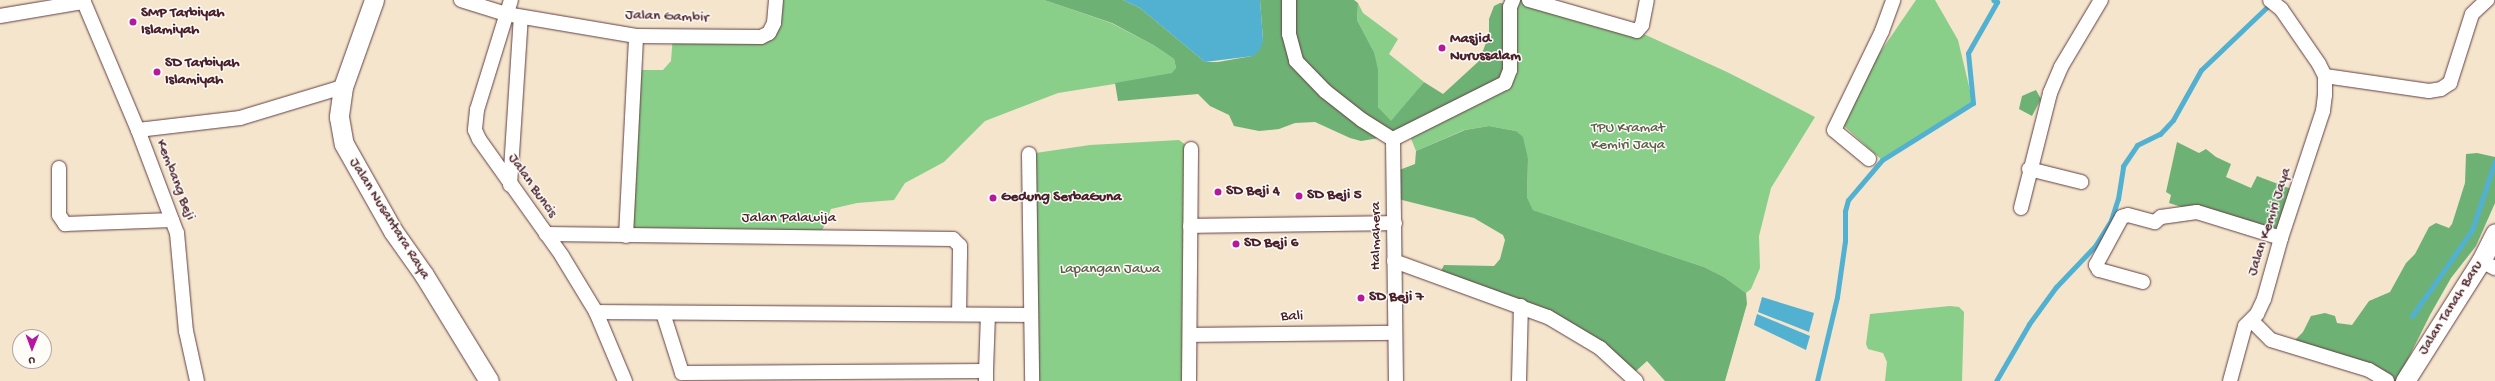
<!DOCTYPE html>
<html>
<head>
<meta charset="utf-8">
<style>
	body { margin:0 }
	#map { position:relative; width:2495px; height:381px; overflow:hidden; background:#f4e5cc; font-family:"Gochi Hand",sans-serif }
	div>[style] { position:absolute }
	.green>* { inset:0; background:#89ce89 }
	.forest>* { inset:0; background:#6eb175 }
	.water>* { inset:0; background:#52b1d1 }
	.stream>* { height:5px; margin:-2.5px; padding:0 2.5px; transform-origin:2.5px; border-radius:2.5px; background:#52b1d1 }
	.roads { filter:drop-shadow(0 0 1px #643d43) drop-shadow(0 0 1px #643d43) }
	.street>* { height:14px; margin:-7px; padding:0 7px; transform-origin:7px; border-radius:7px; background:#fff }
	.secondary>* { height:19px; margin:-9.5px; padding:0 9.5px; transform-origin:9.5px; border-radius:9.5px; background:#fff }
	.dots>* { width:11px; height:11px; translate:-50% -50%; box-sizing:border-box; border:2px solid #fdfcf7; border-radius:50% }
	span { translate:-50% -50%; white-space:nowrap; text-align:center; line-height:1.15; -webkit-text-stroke:3px #fdfcf7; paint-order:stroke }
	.poi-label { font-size:15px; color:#4a1f2b; font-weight:700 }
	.left { translate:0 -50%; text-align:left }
	.street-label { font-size:15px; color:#4a1f2b }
	.park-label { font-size:15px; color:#605c4c }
	.north { position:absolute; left:12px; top:329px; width:40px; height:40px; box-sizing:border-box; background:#fdfcf7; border:1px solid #b5a4a5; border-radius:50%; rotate:181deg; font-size:11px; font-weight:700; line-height:16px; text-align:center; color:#4a1f2b }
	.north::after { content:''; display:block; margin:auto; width:14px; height:18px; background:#b5179e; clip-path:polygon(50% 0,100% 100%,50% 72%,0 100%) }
</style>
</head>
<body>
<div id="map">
	<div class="green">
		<i style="clip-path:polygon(776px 0,1044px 0,1111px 23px,1155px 46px,1174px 59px,1176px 68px,1173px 73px,1164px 76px,1058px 93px,985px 121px,944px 162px,905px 183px,894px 200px,857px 203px,831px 209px,820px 236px,626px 236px,634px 70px,663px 70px,671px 61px,673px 35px,761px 37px)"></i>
		<i style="clip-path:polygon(1513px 0,1529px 0,1637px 31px,1727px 72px,1815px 117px,1771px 188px,1759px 236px,1760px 268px,1751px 289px,1746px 293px,1724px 277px,1704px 267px,1533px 210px,1527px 197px,1528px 159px,1516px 131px,1489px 126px,1464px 130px,1416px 151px,1408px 131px,1454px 110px)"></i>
		<i style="clip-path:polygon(1916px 0,1935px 0,1958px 40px,1973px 103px,1882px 160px,1835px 118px)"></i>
		<i style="clip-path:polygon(1358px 3px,1363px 13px,1398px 39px,1389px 54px,1424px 82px,1391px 122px,1378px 107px,1376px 100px,1378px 93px,1374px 52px,1357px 20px)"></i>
		<i style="clip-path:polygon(1179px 140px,1191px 149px,1189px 381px,1032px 381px,1029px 154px,1090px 145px)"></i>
		<i style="clip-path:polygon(1950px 306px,1959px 307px,1964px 312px,1962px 381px,1885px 381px,1887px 362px,1883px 353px,1868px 349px,1866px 344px,1870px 314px)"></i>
	</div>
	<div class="forest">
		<i style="clip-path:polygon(1044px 0,1123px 0,1140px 8px,1205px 62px,1218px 62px,1252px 56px,1263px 40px,1260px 0,1354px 0,1358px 3px,1357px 20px,1374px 52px,1378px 70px,1378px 107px,1391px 121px,1424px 82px,1443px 94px,1479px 61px,1489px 35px,1489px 19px,1494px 6px,1500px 3px,1506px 4px,1509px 77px,1379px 138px,1361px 141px,1350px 138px,1315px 122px,1295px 123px,1279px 129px,1259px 131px,1234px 126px,1229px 115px,1210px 106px,1198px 94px,1118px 101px,1115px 83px,1172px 73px,1176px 68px,1174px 59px,1155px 46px,1112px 23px)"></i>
		<i style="clip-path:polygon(2036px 90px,2041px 99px,2032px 116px,2019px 109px,2022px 96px)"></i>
		<i style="clip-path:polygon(1489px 126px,1516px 131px,1523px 137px,1528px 159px,1527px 197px,1533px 210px,1704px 267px,1724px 277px,1746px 293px,1747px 304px,1725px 381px,1665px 381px,1647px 361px,1635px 372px,1600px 348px,1440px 273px,1444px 265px,1494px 266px,1500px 259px,1505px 240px,1503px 235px,1474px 218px,1394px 198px,1394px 172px,1415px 164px,1416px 151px,1465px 130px)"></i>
		<i style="clip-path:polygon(2177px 142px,2199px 153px,2206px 149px,2216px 157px,2231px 164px,2226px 177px,2251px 188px,2257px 176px,2297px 191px,2281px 238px,2169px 203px,2171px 195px,2166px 192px)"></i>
		<i style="clip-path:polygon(2477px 153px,2495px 157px,2495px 203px,2476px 246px,2451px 278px,2430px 315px,2397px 381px,2387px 381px,2290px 345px,2303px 332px,2311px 316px,2325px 313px,2335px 316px,2337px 323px,2352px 325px,2369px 301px,2390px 292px,2406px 263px,2415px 254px,2429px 227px,2436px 223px,2449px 228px,2452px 224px,2465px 183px,2466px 154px)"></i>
	</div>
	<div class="water">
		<i style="clip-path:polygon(1123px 0,1260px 0,1263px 40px,1260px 50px,1253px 56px,1205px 62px,1140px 8px)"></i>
		<i style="clip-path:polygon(1762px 297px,1814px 313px,1809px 332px,1758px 312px)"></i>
		<i style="clip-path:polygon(1757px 314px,1810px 336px,1806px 350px,1754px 325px)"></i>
	</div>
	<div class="stream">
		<i style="left:2412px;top:316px;width:105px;rotate:-55.1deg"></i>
		<i style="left:2472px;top:230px;width:73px;rotate:-71.6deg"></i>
		<i style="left:1817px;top:381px;width:86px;rotate:-76.6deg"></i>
		<i style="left:1837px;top:297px;width:57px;rotate:-81.9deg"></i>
		<i style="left:1845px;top:241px;width:30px;rotate:-90deg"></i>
		<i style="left:1845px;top:211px;width:11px;rotate:-75deg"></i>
		<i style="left:1848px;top:200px;width:52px;rotate:-49.6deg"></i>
		<i style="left:1882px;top:160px;width:107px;rotate:-32.1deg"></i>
		<i style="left:1973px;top:103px;width:50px;rotate:-95.7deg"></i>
		<i style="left:1968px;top:53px;width:59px;rotate:-60.4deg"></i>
		<i style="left:1997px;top:2px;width:4px;rotate:-153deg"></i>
		<i style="left:1996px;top:381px;width:66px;rotate:-59.9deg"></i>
		<i style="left:2029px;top:324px;width:46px;rotate:-53.9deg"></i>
		<i style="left:2056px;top:287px;width:57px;rotate:-46.4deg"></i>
		<i style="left:2095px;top:246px;width:31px;rotate:-58deg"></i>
		<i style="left:2111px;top:220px;width:22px;rotate:-72deg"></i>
		<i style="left:2118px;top:199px;width:33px;rotate:-81deg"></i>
		<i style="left:2123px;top:166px;width:25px;rotate:-56deg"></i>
		<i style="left:2137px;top:145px;width:25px;rotate:-26deg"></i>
		<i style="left:2160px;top:134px;width:19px;rotate:-47deg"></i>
		<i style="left:2173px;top:120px;width:57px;rotate:-60.8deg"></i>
		<i style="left:2201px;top:70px;width:97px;rotate:-43.7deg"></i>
	</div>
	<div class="roads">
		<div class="street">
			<i style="left:83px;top:0;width:141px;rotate:67.1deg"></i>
			<i style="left:138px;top:130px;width:110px;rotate:69.3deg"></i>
			<i style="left:177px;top:233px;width:98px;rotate:84.8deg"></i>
			<i style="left:186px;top:331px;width:51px;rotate:77.6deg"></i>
			<i style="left:461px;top:0;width:47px;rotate:17.3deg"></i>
			<i style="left:506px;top:14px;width:132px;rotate:9.6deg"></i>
			<i style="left:636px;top:36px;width:125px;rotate:0.5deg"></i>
			<i style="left:761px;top:37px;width:9px;rotate:-27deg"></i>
			<i style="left:769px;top:33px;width:11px;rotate:-63deg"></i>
			<i style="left:774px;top:23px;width:23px;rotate:-85deg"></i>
			<i style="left:511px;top:0;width:115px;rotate:107.2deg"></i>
			<i style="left:477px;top:110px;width:20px;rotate:96deg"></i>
			<i style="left:475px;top:130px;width:10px;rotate:66deg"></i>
			<i style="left:479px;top:139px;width:143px;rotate:54.6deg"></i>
			<i style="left:562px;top:256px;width:66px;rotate:58.7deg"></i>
			<i style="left:596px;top:312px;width:75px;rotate:67.2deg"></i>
			<i style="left:1289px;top:0;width:34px;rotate:90deg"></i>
			<i style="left:1289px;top:34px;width:28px;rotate:75deg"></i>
			<i style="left:1296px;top:61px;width:42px;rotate:46deg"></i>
			<i style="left:1325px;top:91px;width:47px;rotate:38.1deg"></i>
			<i style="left:1362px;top:120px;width:36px;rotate:32deg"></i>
			<i style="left:1529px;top:0;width:112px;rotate:16deg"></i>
			<i style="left:1637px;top:31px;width:8px;rotate:-50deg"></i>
			<i style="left:1642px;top:25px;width:25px;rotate:-79deg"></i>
			<i style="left:0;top:16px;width:85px;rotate:-9.5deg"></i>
			<i style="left:2325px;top:76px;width:105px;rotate:8.2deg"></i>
			<i style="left:2429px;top:91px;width:12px;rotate:-9deg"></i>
			<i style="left:2441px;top:89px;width:11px;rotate:-34deg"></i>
			<i style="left:2450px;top:83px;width:72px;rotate:-72.3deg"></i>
			<i style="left:2472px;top:14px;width:21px;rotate:-43deg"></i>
			<i style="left:138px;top:130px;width:103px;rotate:-6.7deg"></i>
			<i style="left:240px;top:118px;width:108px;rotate:-16.8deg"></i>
			<i style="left:1393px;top:139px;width:242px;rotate:89.3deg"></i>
			<i style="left:1393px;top:139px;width:125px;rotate:-26.6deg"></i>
			<i style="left:1505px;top:83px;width:14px;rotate:-69deg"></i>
			<i style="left:1510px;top:70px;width:63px;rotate:-90deg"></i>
			<i style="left:1510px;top:7px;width:8px;rotate:-67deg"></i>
			<i style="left:1029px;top:154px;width:227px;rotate:89.2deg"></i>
			<i style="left:1869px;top:159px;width:45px;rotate:-140.4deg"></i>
			<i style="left:1834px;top:130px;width:110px;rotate:-64.1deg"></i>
			<i style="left:1882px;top:31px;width:33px;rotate:-70deg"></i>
			<i style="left:59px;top:168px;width:47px;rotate:90deg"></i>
			<i style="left:59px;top:215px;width:11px;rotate:56deg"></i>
			<i style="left:65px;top:224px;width:107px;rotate:-2.1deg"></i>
			<i style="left:2029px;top:169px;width:54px;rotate:14deg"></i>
			<i style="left:510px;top:185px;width:168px;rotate:-86.3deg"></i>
			<i style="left:2021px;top:208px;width:119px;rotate:-75.8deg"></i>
			<i style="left:2050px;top:93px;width:28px;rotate:-67deg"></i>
			<i style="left:2061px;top:67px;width:78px;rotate:-59.2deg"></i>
			<i style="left:1190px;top:226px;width:205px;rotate:-0.8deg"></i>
			<i style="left:546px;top:234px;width:407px;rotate:0.7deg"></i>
			<i style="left:953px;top:239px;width:10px;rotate:45deg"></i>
			<i style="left:960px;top:246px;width:7px;rotate:90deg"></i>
			<i style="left:960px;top:253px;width:61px;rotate:90.9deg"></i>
			<i style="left:626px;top:236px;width:200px;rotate:-87.1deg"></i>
			<i style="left:1394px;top:261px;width:164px;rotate:20deg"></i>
			<i style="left:1548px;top:317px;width:61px;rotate:30.8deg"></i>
			<i style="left:1600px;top:348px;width:49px;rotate:42.5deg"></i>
			<i style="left:2481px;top:261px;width:16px;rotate:27deg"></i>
			<i style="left:2143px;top:282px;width:46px;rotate:-164.7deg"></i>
			<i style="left:2099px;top:270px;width:6px;rotate:-121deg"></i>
			<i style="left:2096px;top:265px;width:55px;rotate:-61.6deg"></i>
			<i style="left:2122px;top:217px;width:6px;rotate:-18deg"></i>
			<i style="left:2128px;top:215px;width:28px;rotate:15deg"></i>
			<i style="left:2155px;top:222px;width:8px;rotate:-40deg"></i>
			<i style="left:2161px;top:217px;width:36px;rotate:-8deg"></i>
			<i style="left:2197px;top:212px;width:88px;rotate:17.2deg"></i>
			<i style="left:596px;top:312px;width:435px;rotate:0.4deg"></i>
			<i style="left:663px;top:313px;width:63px;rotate:72.4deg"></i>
			<i style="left:682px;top:373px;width:304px;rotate:-0.4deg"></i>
			<i style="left:986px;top:371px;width:10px;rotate:90deg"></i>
			<i style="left:2252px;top:321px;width:27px;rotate:45deg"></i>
			<i style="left:2271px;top:340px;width:102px;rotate:17deg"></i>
			<i style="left:2369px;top:370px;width:21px;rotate:31deg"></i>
			<i style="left:1190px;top:335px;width:205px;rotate:-0.6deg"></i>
			<i style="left:986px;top:371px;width:56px;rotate:-88deg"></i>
			<i style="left:1189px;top:381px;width:232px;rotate:-89.5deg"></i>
			<i style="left:1519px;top:381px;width:75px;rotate:-88.5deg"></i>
			<i style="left:2230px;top:381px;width:57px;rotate:-74.7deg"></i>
			<i style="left:2245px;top:326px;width:17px;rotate:-45deg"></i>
			<i style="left:2257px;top:314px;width:17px;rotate:-65deg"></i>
			<i style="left:2264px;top:299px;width:63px;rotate:-74.4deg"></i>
			<i style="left:2281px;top:238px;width:134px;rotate:-71.7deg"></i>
			<i style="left:2323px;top:111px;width:16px;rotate:-83deg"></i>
			<i style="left:2325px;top:95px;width:19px;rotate:-90deg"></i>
			<i style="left:2325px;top:76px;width:13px;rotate:-117deg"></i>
			<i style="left:2319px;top:64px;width:67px;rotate:-124.6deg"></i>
			<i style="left:2281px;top:9px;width:14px;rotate:-141deg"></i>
		</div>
		<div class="secondary">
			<i style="left:374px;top:0;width:92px;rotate:109.6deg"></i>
			<i style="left:343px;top:87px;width:30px;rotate:98deg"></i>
			<i style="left:339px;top:117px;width:27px;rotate:80deg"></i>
			<i style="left:344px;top:144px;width:100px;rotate:60.6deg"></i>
			<i style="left:393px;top:231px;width:54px;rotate:54.8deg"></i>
			<i style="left:424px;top:275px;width:124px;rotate:58.5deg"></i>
			<i style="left:2405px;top:381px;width:142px;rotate:-57.7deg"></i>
			<i style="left:2481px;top:261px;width:31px;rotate:-63deg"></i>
		</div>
	</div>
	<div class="dots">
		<i style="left:133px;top:22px;background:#b5179e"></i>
		<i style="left:1442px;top:48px;background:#b5179e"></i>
		<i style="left:157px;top:72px;background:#b5179e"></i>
		<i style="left:1218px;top:192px;background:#b5179e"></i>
		<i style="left:1299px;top:196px;background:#b5179e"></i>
		<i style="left:993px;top:198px;background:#b5179e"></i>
		<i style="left:1236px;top:244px;background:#b5179e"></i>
		<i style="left:1361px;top:298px;background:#b5179e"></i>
	</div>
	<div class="poi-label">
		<span class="left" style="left:141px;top:22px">SMP Tarbiyah<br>Islamiyah</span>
		<span class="left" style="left:1450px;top:48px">Masjid<br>Nurussalam</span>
		<span class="left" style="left:165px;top:72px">SD Tarbiyah<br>Islamiyah</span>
		<span class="left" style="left:1226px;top:192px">SD Beji 4</span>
		<span class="left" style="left:1307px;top:196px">SD Beji 5</span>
		<span class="left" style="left:1001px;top:198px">Gedung SerbaGuna</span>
		<span class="left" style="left:1244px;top:244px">SD Beji 6</span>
		<span class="left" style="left:1369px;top:298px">SD Beji 7</span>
	</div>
	<div class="street-label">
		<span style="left:667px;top:17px;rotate:2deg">Jalan Gambir</span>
		<span style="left:175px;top:180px;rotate:69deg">Kembang Beji</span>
		<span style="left:532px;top:186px;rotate:55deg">Jalan Buncis</span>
		<span style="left:389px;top:219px;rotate:58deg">Jalan Nusantara Raya</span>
		<span style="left:789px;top:219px">Jalan Palawija</span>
		<span style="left:2270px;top:222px;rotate:-72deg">Jalan Kemiri Jaya</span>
		<span style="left:1377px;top:236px;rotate:-90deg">Halmahera</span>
		<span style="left:2451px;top:308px;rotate:-58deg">Jalan Tanah Baru</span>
		<span style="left:1292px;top:317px;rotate:-1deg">Bali</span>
	</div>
	<div class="park-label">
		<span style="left:1628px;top:137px">TPU Kramat<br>Kemiri Jaya</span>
		<span style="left:1110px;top:270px">Lapangan Jawa</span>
	</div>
	<div class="north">U</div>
</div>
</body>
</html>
